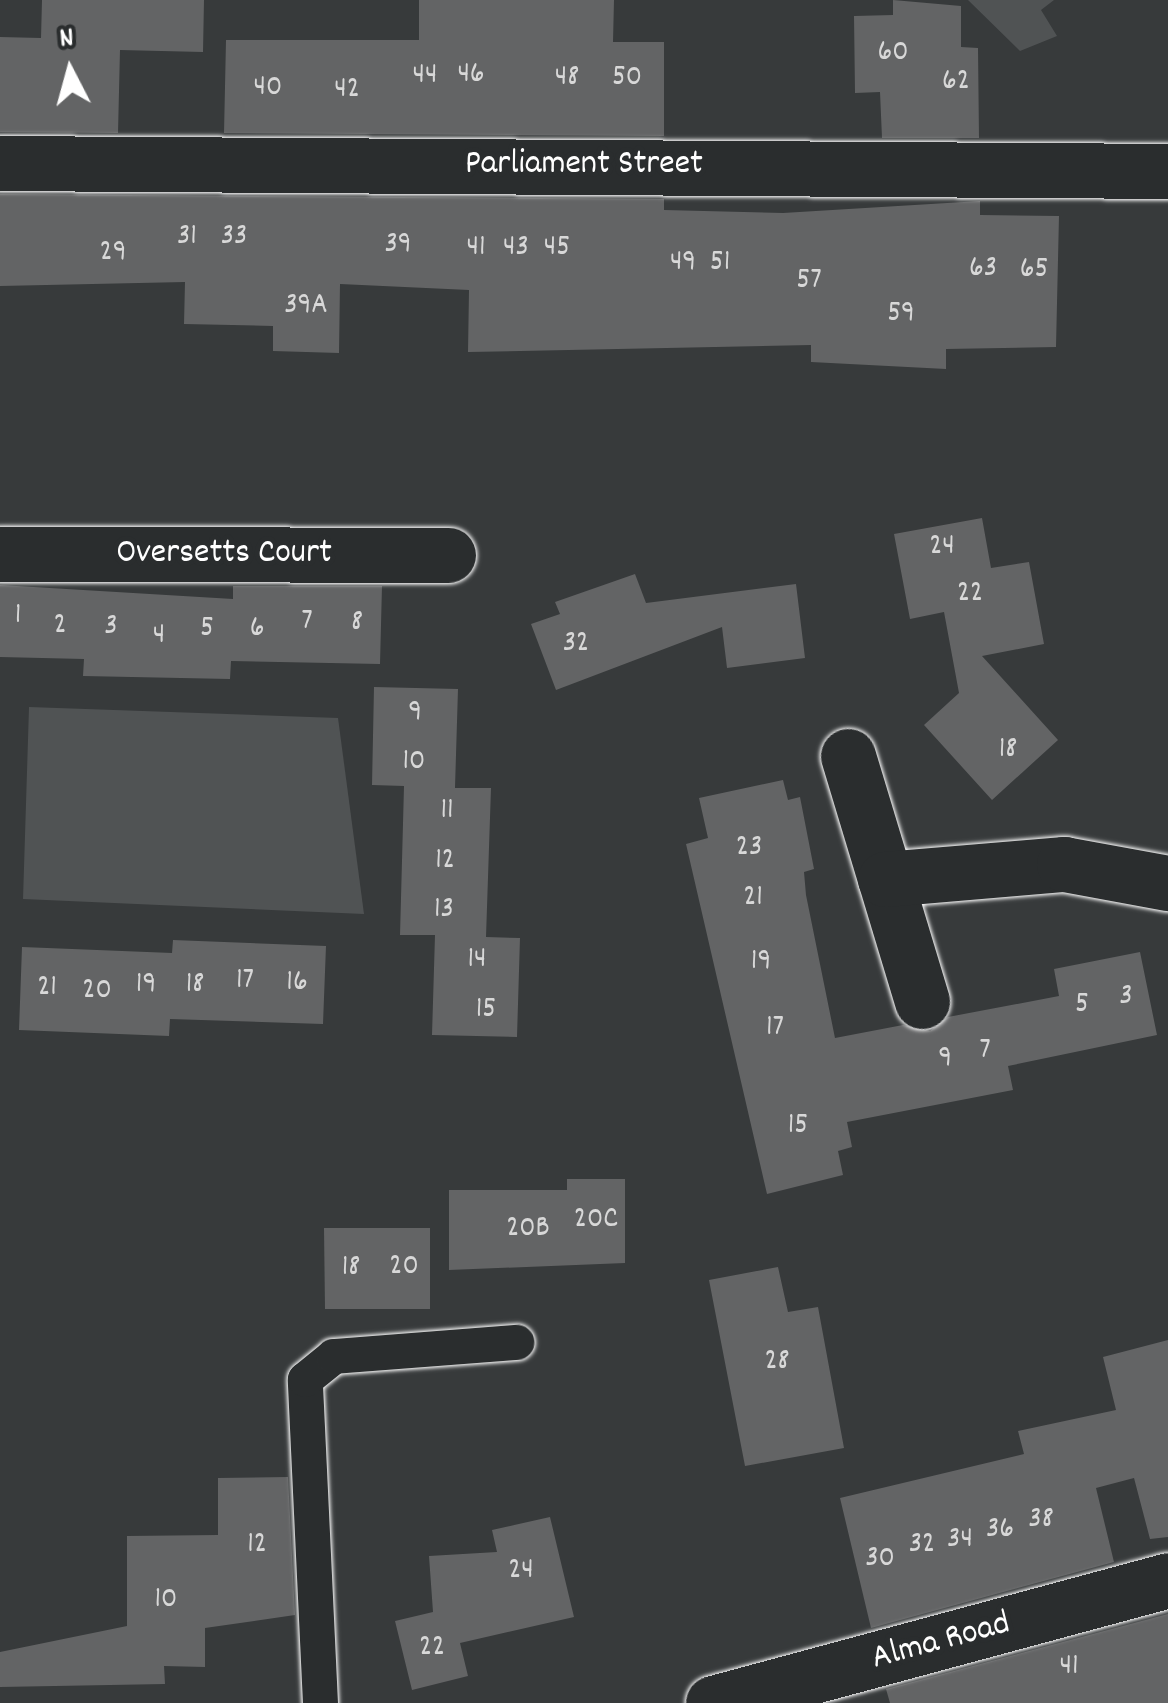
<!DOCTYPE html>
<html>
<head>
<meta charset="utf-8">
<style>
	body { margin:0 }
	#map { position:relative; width:1168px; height:1703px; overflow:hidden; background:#373a3b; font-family:Dekko,sans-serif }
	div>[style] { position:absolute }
	.green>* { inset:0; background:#505354 }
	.building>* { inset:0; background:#636465 }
	.roads { filter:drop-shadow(0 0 2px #fff) drop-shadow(0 0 2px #fff) }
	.service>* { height:35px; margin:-17.5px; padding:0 17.5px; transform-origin:17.5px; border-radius:17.5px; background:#2a2d2e }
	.minor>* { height:55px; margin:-27.5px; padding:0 27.5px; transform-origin:27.5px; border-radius:27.5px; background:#2a2d2e }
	span { translate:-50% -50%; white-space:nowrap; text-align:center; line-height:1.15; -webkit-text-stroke:10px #2a2d2e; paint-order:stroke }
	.number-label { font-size:30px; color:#d8d8d8 }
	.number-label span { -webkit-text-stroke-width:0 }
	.street-label { font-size:35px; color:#fff }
	.north { position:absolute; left:20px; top:20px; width:100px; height:100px; -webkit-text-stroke:8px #2a2d2e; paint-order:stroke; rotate:354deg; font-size:28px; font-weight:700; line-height:40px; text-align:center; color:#fff }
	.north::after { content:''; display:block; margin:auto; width:35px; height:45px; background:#fff; clip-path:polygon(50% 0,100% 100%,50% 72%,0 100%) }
</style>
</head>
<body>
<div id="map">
	<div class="green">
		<i style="clip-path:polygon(968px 0,1054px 0,1041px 10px,1057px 36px,1020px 51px)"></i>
		<i style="clip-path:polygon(29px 707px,338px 718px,364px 914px,23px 899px)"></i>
	</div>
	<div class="building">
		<i style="clip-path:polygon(42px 0,204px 0,203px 52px,120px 50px,118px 133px,0 132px,0 37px,41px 38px)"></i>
		<i style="clip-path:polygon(419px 0,614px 0,613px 42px,664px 42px,664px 136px,224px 133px,226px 40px,419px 40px)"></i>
		<i style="clip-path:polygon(893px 0,961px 6px,961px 47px,978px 48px,979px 138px,882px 138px,880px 92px,855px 93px,854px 16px,893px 15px)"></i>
		<i style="clip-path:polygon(0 194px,664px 199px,664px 210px,783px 213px,980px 201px,980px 215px,1059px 216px,1056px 347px,946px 349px,946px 369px,811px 362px,811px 345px,468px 352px,469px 290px,340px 284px,339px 353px,273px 351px,273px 326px,184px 324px,185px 282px,0 286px)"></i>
		<i style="clip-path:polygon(982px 518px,991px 568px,1029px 562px,1044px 644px,982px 656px,1058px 740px,992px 800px,924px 725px,959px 693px,944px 612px,910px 619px,894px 534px)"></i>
		<i style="clip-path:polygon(635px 574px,646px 603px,796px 584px,805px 658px,727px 668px,722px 627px,556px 690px,531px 624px,560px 614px,555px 602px)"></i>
		<i style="clip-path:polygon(0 585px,233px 599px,233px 586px,382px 586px,380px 664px,231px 661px,230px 679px,83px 676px,84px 659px,0 657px)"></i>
		<i style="clip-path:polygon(374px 687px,458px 689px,455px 788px,491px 788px,486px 937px,520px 938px,517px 1037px,432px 1035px,435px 935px,400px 935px,404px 786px,372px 785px)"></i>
		<i style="clip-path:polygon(783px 780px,788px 800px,800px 797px,814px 869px,804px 872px,806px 895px,835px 1038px,903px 1025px,930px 1031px,948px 1017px,1059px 996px,1054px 969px,1140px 952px,1157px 1035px,1008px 1066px,1013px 1090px,847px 1122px,852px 1147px,838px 1151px,843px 1175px,767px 1194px,686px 844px,708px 838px,699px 798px)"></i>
		<i style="clip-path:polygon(173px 940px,326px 946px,323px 1024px,170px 1019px,169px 1036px,19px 1030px,22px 947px,172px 953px)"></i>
		<i style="clip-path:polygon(567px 1179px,625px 1179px,625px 1263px,449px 1270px,449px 1190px,567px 1190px)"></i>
		<i style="clip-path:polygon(324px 1228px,430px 1228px,430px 1309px,325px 1309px)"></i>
		<i style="clip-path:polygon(778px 1267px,788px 1312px,818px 1307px,844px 1448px,745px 1466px,709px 1280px)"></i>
		<i style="clip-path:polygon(1168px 1340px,1168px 1537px,1150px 1539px,1134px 1478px,1096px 1488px,1114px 1562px,871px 1628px,840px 1498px,1024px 1454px,1018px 1431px,1116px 1410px,1103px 1357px)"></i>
		<i style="clip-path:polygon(288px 1477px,295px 1615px,205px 1628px,205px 1667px,164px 1666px,165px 1684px,0 1687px,0 1652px,127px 1626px,127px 1536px,218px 1535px,218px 1478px)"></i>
		<i style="clip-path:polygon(550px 1517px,574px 1617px,460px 1643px,468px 1676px,412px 1690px,395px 1621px,433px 1612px,429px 1556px,497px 1552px,492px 1530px)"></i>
		<i style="clip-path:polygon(1168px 1614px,1168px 1703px,890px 1703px,886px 1689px)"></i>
	</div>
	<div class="roads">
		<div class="service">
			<i style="left:320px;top:1703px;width:324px;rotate:-92.7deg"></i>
			<i style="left:305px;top:1379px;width:36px;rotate:-39deg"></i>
			<i style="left:333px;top:1356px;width:184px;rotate:-4.4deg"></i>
		</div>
		<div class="minor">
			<i style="left:0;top:163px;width:1168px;rotate:0.39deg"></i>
			<i style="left:0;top:554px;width:448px;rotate:0.1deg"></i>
			<i style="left:848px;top:756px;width:256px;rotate:73.2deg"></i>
			<i style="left:885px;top:879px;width:180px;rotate:-4.8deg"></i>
			<i style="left:1064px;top:864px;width:106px;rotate:10.4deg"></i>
			<i style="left:713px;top:1703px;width:471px;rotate:-15.1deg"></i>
		</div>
	</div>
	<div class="number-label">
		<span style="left:893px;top:54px">60</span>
		<span style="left:471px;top:76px">46</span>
		<span style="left:425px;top:77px">44</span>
		<span style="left:567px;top:79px">48</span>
		<span style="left:627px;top:79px">50</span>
		<span style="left:956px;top:83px">62</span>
		<span style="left:268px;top:89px">40</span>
		<span style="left:347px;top:91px">42</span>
		<span style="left:187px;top:238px">31</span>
		<span style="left:234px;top:238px">33</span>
		<span style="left:398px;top:246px">39</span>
		<span style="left:476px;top:249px">41</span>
		<span style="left:516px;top:249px">43</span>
		<span style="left:557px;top:249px">45</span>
		<span style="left:113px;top:254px">29</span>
		<span style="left:683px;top:264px">49</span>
		<span style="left:720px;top:264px">51</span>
		<span style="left:983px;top:270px">63</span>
		<span style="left:1034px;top:271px">65</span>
		<span style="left:809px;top:282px">57</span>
		<span style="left:306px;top:307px">39A</span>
		<span style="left:901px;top:315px">59</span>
		<span style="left:942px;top:548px">24</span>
		<span style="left:970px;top:595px">22</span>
		<span style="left:18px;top:617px">1</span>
		<span style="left:307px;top:623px">7</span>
		<span style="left:357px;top:624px">8</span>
		<span style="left:60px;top:627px">2</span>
		<span style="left:111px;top:628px">3</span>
		<span style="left:207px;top:630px">5</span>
		<span style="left:257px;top:630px">6</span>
		<span style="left:159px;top:637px">4</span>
		<span style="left:576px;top:645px">32</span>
		<span style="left:415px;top:714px">9</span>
		<span style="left:1008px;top:751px">18</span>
		<span style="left:414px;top:763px">10</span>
		<span style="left:447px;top:812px">11</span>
		<span style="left:749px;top:849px">23</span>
		<span style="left:445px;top:862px">12</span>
		<span style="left:753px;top:899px">21</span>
		<span style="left:444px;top:911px">13</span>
		<span style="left:477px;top:961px">14</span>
		<span style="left:761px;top:963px">19</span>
		<span style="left:245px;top:982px">17</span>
		<span style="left:297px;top:984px">16</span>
		<span style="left:146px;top:986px">19</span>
		<span style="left:195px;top:986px">18</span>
		<span style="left:47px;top:989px">21</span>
		<span style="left:97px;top:992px">20</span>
		<span style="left:1126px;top:998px">3</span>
		<span style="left:1082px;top:1006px">5</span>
		<span style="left:486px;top:1011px">15</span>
		<span style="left:775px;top:1029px">17</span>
		<span style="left:985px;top:1052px">7</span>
		<span style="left:945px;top:1060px">9</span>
		<span style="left:798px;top:1127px">15</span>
		<span style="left:596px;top:1221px">20C</span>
		<span style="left:528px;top:1230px">20B</span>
		<span style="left:404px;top:1268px">20</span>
		<span style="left:351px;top:1269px">18</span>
		<span style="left:777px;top:1363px">28</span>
		<span style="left:1041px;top:1521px">38</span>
		<span style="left:1000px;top:1531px">36</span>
		<span style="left:960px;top:1541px">34</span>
		<span style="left:257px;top:1546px">12</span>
		<span style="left:922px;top:1546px">32</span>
		<span style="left:880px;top:1560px">30</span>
		<span style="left:521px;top:1572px">24</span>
		<span style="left:166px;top:1601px">10</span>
		<span style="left:432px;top:1649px">22</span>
		<span style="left:1069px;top:1668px">41</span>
	</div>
	<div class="street-label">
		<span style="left:584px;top:165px">Parliament Street</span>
		<span style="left:224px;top:554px">Oversetts Court</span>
		<span style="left:941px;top:1642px;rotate:-15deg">Alma Road</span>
	</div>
	<div class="north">N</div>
</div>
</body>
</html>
